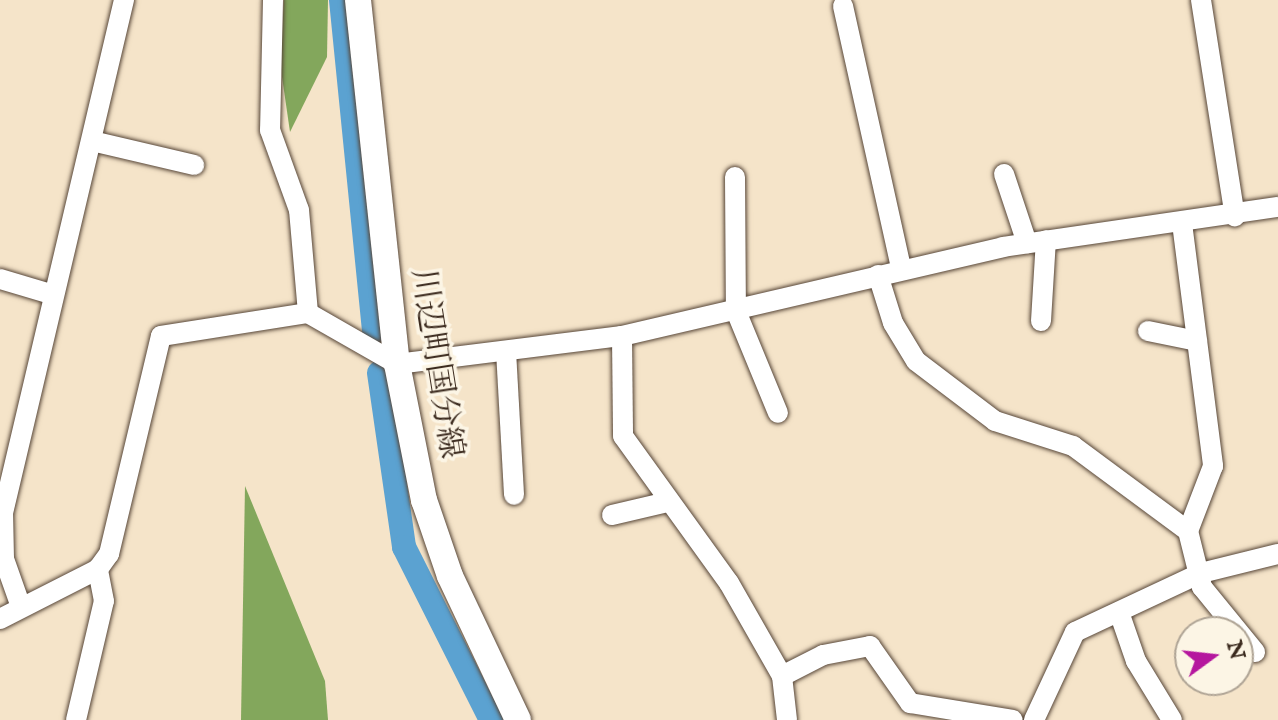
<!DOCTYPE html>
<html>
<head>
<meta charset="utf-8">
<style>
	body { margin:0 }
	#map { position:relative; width:1278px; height:720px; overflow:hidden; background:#f5e4c9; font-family:"IM FELL English","Noto Serif JP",serif }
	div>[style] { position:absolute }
	.forest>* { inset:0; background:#83a75c }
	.canal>* { height:24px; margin:-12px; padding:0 12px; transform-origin:12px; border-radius:12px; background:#5ba2d1 }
	.roads { filter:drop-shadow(0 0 2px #574638) drop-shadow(0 0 2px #574638) }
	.minor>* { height:20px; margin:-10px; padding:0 10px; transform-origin:10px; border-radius:10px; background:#fff }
	.tertiary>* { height:26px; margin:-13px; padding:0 13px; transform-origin:13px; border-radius:13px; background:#fff }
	span { translate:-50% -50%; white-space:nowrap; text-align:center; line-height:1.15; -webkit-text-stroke:7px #fcf5e5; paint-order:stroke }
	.street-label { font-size:32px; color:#3b2a1e }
	.north { position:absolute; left:1174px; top:616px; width:80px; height:80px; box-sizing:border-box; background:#fcf5e5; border:2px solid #afa495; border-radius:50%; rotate:75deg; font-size:22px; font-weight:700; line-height:32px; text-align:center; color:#3b2a1e }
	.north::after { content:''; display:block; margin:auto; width:28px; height:36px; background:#b5179e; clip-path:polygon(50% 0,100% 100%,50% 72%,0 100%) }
</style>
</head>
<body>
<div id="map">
	<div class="forest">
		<i style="clip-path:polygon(284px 0,328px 0,327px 57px,290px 132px,280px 63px)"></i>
		<i style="clip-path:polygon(245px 486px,325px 681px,328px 720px,241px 720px)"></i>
	</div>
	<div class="canal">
		<i style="left:341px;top:0;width:334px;rotate:84.3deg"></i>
		<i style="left:379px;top:373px;width:176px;rotate:81.8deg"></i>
		<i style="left:404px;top:547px;width:194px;rotate:63.3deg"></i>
	</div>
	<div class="roads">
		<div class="minor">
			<i style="left:273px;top:0;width:130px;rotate:91.3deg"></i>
			<i style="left:270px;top:130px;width:85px;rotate:70.1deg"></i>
			<i style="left:299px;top:210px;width:103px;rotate:85deg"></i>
			<i style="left:1201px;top:0;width:219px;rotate:81.1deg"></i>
			<i style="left:843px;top:6px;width:268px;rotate:77.5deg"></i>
			<i style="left:92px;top:141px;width:105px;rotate:13.2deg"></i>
			<i style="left:1004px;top:174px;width:73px;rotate:71.6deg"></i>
			<i style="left:735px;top:177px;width:134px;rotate:89.6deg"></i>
			<i style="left:736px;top:311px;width:110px;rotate:67.6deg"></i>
			<i style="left:1182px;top:223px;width:245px;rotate:82.7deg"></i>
			<i style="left:1213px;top:466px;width:70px;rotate:111deg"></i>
			<i style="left:1188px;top:531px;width:58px;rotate:76deg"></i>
			<i style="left:1202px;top:587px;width:84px;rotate:50.8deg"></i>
			<i style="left:878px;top:275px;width:50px;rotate:72.6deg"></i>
			<i style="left:893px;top:323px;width:44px;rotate:58.8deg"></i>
			<i style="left:916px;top:361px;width:99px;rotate:37.2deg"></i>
			<i style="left:995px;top:421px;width:82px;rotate:17.8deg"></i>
			<i style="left:1073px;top:446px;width:143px;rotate:36.5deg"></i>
			<i style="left:0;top:279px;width:56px;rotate:16.5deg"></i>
			<i style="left:1041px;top:321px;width:81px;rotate:-86.5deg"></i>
			<i style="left:1148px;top:331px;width:50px;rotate:11.5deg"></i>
			<i style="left:622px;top:336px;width:100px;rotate:89.4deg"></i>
			<i style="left:623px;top:436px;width:181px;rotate:54.2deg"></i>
			<i style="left:729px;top:583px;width:107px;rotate:60.3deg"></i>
			<i style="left:782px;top:676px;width:46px;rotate:-27.1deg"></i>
			<i style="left:823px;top:655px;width:48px;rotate:-10.8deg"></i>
			<i style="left:870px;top:646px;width:70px;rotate:54.9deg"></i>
			<i style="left:910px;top:703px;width:104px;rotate:9.4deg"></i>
			<i style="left:506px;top:351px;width:144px;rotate:86.8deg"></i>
			<i style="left:612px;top:515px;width:57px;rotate:-13.1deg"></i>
			<i style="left:21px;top:607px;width:51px;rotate:-109.5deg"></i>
			<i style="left:4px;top:559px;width:46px;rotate:-91.2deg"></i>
			<i style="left:3px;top:513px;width:527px;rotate:-76.73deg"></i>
			<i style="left:1119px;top:612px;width:52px;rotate:70.9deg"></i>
			<i style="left:1136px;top:661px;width:69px;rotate:58.6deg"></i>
			<i style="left:0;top:619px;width:110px;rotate:-27deg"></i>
			<i style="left:98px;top:569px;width:19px;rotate:-54deg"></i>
			<i style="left:109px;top:554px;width:224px;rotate:-76.6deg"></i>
			<i style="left:161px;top:336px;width:149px;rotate:-8.9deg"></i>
			<i style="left:308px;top:313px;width:103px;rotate:29.8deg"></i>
			<i style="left:397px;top:364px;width:227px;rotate:-7.1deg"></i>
			<i style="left:622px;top:336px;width:391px;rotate:-13.1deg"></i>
			<i style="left:1003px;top:247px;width:278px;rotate:-8.3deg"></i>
			<i style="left:782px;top:676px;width:44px;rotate:83.5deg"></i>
			<i style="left:76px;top:720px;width:122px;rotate:-76.8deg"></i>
			<i style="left:104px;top:601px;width:33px;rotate:-101deg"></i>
			<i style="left:1034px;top:720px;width:97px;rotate:-65deg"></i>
			<i style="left:1075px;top:632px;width:139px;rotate:-25.1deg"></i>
			<i style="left:1201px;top:573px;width:79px;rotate:-13.9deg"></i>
		</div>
		<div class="tertiary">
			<i style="left:358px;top:0;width:366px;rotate:83.9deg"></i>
			<i style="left:397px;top:364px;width:139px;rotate:78.8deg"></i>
			<i style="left:424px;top:500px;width:80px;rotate:71.1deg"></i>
			<i style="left:450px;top:576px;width:159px;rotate:64.7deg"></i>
		</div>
	</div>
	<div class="street-label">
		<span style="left:435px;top:364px;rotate:81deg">川辺町国分線</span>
	</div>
	<div class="north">N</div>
</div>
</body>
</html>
